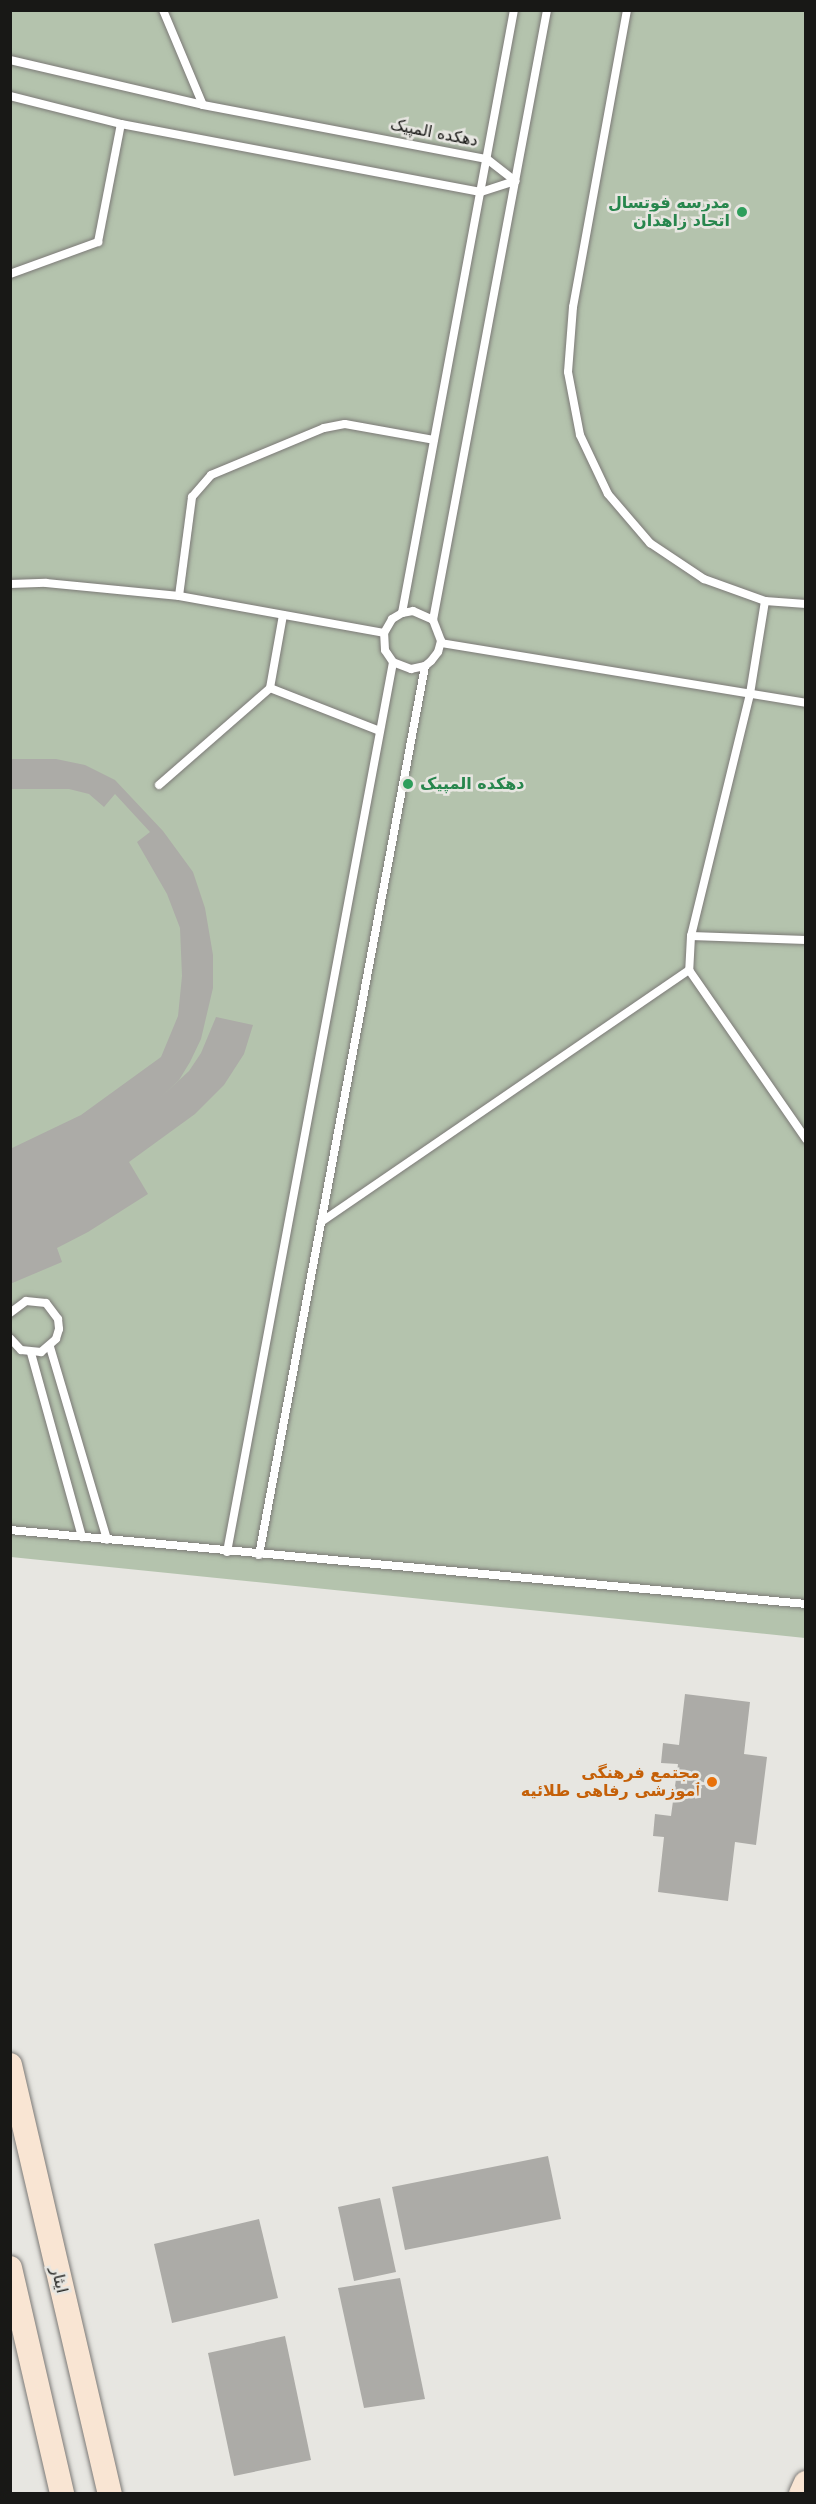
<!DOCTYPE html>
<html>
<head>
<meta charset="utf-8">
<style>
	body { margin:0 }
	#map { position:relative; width:816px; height:2504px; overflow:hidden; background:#e7e6e1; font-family:"DejaVu Sans","Noto Naskh Arabic",sans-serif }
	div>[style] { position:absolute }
	.green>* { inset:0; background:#b4c3ad }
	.building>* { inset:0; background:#acaba7 }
	.roads { filter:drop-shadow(0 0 2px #7c7a77) drop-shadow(0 0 2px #7c7a77) }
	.lane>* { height:8px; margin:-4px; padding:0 4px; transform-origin:4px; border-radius:4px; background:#fff }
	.secondary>* { height:24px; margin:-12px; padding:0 12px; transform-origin:12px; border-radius:12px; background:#f9e5d3 }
	.dots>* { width:16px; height:16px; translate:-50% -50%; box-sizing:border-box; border:3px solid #e7e6e1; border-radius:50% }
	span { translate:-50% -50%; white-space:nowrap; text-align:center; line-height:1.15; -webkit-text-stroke:5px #e7e6e1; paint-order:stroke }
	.street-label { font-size:16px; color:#181816 }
	.leisure-label { font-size:16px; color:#27864d; font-weight:700 }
	.right { translate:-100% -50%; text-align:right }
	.left { translate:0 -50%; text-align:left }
	.food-label { font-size:16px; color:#c56008; font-weight:700 }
	.frame { position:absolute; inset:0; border:12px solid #181816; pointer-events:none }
</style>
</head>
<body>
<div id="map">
	<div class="green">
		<i style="clip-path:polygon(10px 11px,805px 11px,805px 1638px,11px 1557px)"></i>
	</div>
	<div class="building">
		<i style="clip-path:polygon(10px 759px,56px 759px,85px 765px,115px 780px,163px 831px,193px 872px,205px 908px,213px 955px,213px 988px,201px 1039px,190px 1062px,179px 1080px,160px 1098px,189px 1071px,201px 1053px,216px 1017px,253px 1025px,244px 1054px,224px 1085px,195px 1114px,129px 1162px,148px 1194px,88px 1232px,57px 1248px,62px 1262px,10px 1284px,10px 1149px,81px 1115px,161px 1057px,178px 1016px,182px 976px,180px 928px,167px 894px,137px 842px,150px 832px,115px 794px,104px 807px,89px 794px,69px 789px,10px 789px)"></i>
		<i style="clip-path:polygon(685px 1694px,750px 1702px,744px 1754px,767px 1757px,756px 1845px,735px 1842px,728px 1901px,658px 1892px,664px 1837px,653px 1836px,655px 1814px,671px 1816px,678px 1764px,661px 1763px,663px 1743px,679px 1745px)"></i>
		<i style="clip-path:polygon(548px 2156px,561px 2219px,405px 2250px,392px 2187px)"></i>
		<i style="clip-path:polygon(380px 2198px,396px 2272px,354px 2281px,338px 2207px)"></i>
		<i style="clip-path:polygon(259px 2219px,278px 2298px,172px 2323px,154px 2244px)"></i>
		<i style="clip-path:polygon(400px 2278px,425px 2399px,364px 2408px,338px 2288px)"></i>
		<i style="clip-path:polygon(285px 2336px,311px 2460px,234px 2476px,208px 2353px)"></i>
	</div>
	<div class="roads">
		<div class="lane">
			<i style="left:163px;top:10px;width:103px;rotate:67.2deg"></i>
			<i style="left:627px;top:10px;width:302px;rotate:100.3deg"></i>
			<i style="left:573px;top:307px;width:65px;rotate:94.4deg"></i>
			<i style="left:568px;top:372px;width:64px;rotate:79.2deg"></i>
			<i style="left:580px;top:435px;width:65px;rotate:64.6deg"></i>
			<i style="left:608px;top:494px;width:65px;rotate:49.4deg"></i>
			<i style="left:650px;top:543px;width:65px;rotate:33.7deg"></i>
			<i style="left:704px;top:579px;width:65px;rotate:19.8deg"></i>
			<i style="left:765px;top:601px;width:41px;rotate:4.2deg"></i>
			<i style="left:10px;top:60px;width:198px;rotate:13.1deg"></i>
			<i style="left:203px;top:105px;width:289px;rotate:10.8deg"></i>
			<i style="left:487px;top:159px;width:36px;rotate:38deg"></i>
			<i style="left:10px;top:96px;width:114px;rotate:14.2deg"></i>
			<i style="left:121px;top:124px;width:366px;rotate:10.7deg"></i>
			<i style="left:481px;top:192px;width:36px;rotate:-18deg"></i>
			<i style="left:10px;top:274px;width:94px;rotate:-20deg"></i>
			<i style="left:98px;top:242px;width:120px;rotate:-79deg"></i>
			<i style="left:10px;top:584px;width:36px;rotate:-2deg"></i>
			<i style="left:46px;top:583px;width:134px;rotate:5.6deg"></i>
			<i style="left:179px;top:596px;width:208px;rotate:10.2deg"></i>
			<i style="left:179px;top:596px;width:100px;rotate:-82.5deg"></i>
			<i style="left:192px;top:497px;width:29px;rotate:-49deg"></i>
			<i style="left:211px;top:475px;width:122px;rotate:-22.6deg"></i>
			<i style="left:324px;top:428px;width:21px;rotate:-11deg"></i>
			<i style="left:345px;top:424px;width:90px;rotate:10.2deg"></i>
			<i style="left:765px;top:601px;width:94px;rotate:99.2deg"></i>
			<i style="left:750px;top:694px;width:249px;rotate:103.7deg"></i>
			<i style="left:691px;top:936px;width:34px;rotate:93deg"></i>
			<i style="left:689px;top:970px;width:206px;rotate:55.3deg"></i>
			<i style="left:402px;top:613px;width:613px;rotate:-79.48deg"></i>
			<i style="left:283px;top:615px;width:74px;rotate:100.1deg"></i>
			<i style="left:270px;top:688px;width:118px;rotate:21.4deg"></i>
			<i style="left:433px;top:620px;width:621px;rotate:-79.41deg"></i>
			<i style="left:441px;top:643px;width:370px;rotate:9.3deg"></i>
			<i style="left:159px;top:785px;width:147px;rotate:-41.1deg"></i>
			<i style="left:691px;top:936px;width:115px;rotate:2deg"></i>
			<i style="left:321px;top:1222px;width:446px;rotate:-34.4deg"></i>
			<i style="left:10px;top:1313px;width:20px;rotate:-37deg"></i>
			<i style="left:26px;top:1301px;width:20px;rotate:6deg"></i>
			<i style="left:46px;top:1303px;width:20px;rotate:53deg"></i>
			<i style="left:58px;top:1319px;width:10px;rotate:84deg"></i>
			<i style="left:59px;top:1329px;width:10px;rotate:107deg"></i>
			<i style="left:56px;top:1339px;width:20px;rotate:139deg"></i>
			<i style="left:41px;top:1352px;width:20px;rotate:-174deg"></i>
			<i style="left:21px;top:1350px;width:16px;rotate:-133deg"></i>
			<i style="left:50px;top:1347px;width:201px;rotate:73.5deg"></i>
			<i style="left:31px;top:1353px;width:191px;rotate:74.5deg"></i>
			<i style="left:10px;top:1530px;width:799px;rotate:5.31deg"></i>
			<i style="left:227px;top:1552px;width:905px;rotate:-79.43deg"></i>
			<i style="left:393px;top:662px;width:14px;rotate:-124deg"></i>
			<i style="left:385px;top:650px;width:17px;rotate:-93deg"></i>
			<i style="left:384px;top:633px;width:16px;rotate:-60deg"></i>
			<i style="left:392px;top:619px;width:12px;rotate:-31deg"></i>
			<i style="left:402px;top:613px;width:11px;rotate:-10deg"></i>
			<i style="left:413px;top:611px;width:22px;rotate:24deg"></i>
			<i style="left:433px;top:620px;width:22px;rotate:69deg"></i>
			<i style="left:441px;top:641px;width:11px;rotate:105deg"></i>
			<i style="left:438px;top:652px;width:11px;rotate:128deg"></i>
			<i style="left:431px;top:661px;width:8px;rotate:140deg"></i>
			<i style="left:425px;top:666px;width:14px;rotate:168deg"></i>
			<i style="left:411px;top:669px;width:19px;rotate:-159deg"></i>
			<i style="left:259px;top:1555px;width:904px;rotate:-79.42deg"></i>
		</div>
		<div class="secondary">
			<i style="left:10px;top:2065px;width:441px;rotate:76.9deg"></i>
			<i style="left:10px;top:2268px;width:232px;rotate:77deg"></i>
			<i style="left:801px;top:2494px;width:12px;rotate:-66deg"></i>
		</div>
	</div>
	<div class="dots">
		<i style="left:742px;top:212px;background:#2e9e5b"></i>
		<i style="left:408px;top:784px;background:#2e9e5b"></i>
		<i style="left:712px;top:1782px;background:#e8710a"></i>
	</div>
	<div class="street-label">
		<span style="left:434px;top:133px;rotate:11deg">دهکده المپیک</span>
		<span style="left:59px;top:2280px;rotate:77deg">ایثار</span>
	</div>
	<div class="leisure-label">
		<span class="right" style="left:730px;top:212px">مدرسه فوتسال<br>اتحاد زاهدان</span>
		<span class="left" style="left:420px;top:784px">دهکده المپیک</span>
	</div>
	<div class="food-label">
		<span class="right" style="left:700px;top:1782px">مجتمع فرهنگی<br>ٱموزشی رفاهی طلائیه</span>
	</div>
	<div class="frame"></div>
</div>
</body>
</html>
